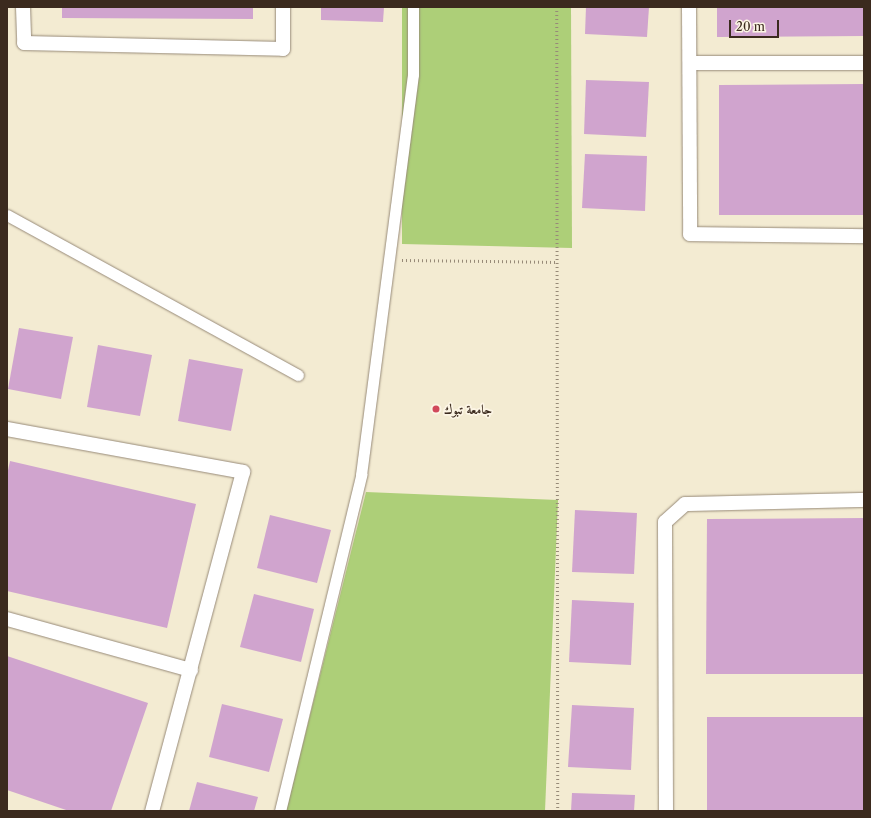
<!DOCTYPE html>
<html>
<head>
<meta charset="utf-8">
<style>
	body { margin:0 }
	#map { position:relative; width:871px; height:818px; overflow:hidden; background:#f3ebd2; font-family:"Libre Caslon Text",Amiri,serif }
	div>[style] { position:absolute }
	.green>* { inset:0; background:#adcf78 }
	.building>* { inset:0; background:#d0a4ce }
	.path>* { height:2.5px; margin-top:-1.25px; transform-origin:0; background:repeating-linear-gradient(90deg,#978a78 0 1px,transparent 0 4px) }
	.roads { filter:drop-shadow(0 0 1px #978a78) drop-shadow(0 0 1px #978a78) }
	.pedestrian>* { height:11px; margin:-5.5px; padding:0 5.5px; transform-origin:5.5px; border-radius:5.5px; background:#fff }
	.minor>* { height:14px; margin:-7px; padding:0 7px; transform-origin:7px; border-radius:7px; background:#fff }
	.dots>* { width:11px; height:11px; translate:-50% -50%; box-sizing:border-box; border:2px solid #fcf5e5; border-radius:50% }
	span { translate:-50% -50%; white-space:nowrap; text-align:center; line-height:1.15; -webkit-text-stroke:3.5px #fcf5e5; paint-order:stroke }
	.poi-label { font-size:13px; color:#3b2a1e; font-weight:700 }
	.left { translate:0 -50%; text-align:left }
	.frame { position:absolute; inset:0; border:8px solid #3b2a1e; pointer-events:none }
	.scale { position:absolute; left:729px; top:20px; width:50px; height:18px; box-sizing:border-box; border:2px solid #3b2a1e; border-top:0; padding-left:5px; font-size:12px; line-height:14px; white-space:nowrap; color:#3b2a1e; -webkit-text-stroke:3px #fcf5e5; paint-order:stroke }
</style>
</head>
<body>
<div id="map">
	<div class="green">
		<i style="clip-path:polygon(402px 7px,571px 7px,572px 248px,402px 244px)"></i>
		<i style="clip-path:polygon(366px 492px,558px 500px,545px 811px,286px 811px)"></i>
	</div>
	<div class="building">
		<i style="clip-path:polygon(62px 7px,253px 7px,253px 19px,62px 18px)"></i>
		<i style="clip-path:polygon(321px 7px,384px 7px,383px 22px,321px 20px)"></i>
		<i style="clip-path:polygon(586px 7px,649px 7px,647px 37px,585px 34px)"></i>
		<i style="clip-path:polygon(717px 7px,864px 7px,864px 36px,717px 37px)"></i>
		<i style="clip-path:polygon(586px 80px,649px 82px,646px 137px,584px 134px)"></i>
		<i style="clip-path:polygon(864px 84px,864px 215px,719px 215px,719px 85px)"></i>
		<i style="clip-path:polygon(585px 154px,647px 156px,645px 211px,582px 208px)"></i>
		<i style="clip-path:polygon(19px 328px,73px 337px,61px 399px,8px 389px)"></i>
		<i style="clip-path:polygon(98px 345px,152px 355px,140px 416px,87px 407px)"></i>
		<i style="clip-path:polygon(189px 359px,243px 369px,231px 431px,178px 421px)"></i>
		<i style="clip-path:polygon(10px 461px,196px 504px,167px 628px,7px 591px,7px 475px)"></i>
		<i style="clip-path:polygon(575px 510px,637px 513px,634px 574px,572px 572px)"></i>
		<i style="clip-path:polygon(270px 515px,331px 530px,317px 583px,257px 568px)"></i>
		<i style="clip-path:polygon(864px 518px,864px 674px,706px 674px,707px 519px)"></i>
		<i style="clip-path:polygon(254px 594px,314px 609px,301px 662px,240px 647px)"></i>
		<i style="clip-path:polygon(572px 600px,634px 603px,631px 665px,569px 662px)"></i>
		<i style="clip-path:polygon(7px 656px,148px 703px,111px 811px,69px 811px,7px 790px)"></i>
		<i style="clip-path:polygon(222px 704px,283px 719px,269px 772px,209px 757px)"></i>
		<i style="clip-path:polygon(572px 705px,634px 708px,631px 770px,568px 767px)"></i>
		<i style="clip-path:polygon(707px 717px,864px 717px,864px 811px,707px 811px)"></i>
		<i style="clip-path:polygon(197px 782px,258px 797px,254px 811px,189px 811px)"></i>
		<i style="clip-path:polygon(572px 793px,635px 795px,634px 811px,571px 811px)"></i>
	</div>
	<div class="path">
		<i style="left:557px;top:7px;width:804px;rotate:89.93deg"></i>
		<i style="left:402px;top:260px;width:155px;rotate:0.7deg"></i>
	</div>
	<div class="roads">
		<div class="pedestrian">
			<i style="left:7px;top:215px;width:332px;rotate:28.8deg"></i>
			<i style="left:280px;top:811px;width:346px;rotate:-76.4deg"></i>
			<i style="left:361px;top:475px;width:404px;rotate:-82.6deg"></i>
			<i style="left:413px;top:74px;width:67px;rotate:-90deg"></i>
		</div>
		<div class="minor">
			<i style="left:23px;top:7px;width:36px;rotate:88deg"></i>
			<i style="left:24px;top:43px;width:259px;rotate:1.3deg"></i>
			<i style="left:283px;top:49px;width:42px;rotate:-90deg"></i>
			<i style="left:689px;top:7px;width:227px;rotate:89.7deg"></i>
			<i style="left:690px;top:234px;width:174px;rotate:0.7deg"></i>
			<i style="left:690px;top:63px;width:174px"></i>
			<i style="left:7px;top:429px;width:240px;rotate:10.3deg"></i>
			<i style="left:243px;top:472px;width:351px;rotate:105deg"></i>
			<i style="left:7px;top:619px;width:191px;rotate:15.5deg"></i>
			<i style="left:666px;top:811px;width:289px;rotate:-90.2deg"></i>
			<i style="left:665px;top:522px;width:27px;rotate:-42deg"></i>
			<i style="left:685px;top:504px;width:179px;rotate:-1.3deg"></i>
		</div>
	</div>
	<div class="dots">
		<i style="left:436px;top:409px;background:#d1495b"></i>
	</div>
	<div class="poi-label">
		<span class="left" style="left:444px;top:409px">جامعة تبوك</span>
	</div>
	<div class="frame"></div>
	<div class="scale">20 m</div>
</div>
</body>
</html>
